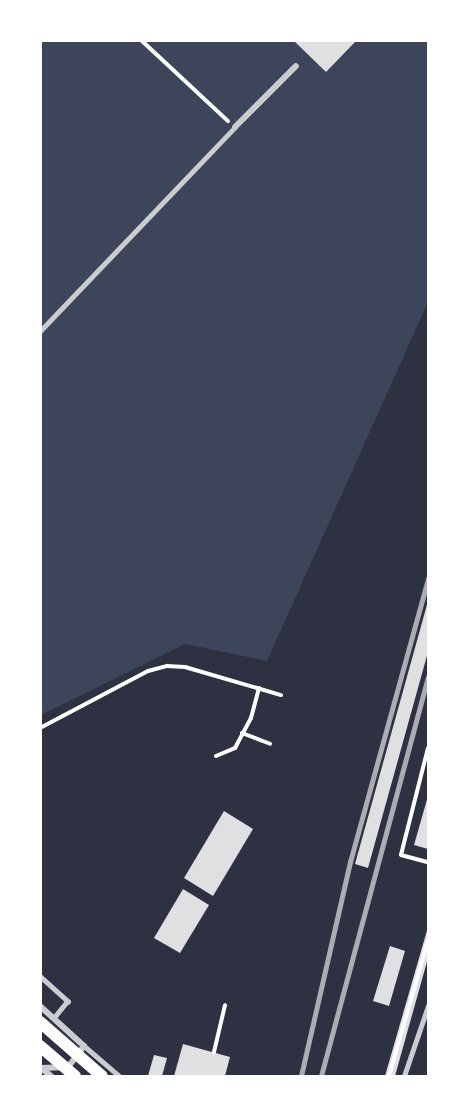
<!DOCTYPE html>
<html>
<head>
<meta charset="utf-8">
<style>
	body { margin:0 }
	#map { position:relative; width:469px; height:1117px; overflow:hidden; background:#2d3142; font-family:"DejaVu Sans",sans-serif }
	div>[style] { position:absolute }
	.green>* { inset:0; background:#3c4559 }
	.building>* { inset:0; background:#e0e0e3 }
	.path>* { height:4px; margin:-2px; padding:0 2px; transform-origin:2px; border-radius:2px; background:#fff }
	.service>* { height:4.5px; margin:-2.25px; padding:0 2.25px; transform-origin:2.25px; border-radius:2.25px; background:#caccd0 }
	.pedestrian>* { height:5px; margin:-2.5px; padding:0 2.5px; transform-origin:2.5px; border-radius:2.5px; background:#caccd0 }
	.minor>* { height:6px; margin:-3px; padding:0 3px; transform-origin:3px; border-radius:3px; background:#caccd0 }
	.secondary>* { height:12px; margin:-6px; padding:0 6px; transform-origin:6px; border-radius:6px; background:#fff }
	.rail>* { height:4.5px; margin:-2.25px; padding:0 2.25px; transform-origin:2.25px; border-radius:2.25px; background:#abadb3 }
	span { translate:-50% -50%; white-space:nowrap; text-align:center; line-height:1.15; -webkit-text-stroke:4.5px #fff; paint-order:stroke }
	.frame { position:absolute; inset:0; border:42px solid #fff; pointer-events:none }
</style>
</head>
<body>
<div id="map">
	<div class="green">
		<i style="clip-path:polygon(41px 41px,428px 41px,428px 302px,267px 661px,185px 644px,41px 715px)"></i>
	</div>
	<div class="building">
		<i style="clip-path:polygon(293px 40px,354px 40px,355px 42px,326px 72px)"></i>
		<i style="clip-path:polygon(428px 601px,428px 652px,368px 868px,355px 864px)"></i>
		<i style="clip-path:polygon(428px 796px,428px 849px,414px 845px)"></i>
		<i style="clip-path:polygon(224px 811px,253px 829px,213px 896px,184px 878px)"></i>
		<i style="clip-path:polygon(183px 889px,209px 905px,180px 953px,154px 938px)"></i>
		<i style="clip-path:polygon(428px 927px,428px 958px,395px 1076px,385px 1076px)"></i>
		<i style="clip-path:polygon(390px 946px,405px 951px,389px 1006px,373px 1001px)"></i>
		<i style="clip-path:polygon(183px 1044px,230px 1057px,225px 1076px,174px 1076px)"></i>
		<i style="clip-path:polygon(154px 1055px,167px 1058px,162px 1076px,148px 1076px)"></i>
	</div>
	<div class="path">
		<i style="left:141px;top:40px;width:119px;rotate:43deg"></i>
		<i style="left:40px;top:728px;width:122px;rotate:-27.8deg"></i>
		<i style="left:148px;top:671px;width:20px;rotate:-15deg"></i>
		<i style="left:167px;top:666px;width:18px;rotate:3deg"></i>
		<i style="left:185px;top:667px;width:100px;rotate:16.3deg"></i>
		<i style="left:242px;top:733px;width:30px;rotate:21deg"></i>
		<i style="left:428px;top:748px;width:110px;rotate:104.2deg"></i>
		<i style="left:401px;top:855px;width:28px;rotate:15deg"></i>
		<i style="left:216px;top:756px;width:21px;rotate:-23deg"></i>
		<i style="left:235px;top:748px;width:34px;rotate:-62deg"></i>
		<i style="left:251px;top:718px;width:31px;rotate:-75deg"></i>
		<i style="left:214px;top:1052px;width:48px;rotate:-76.8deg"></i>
		<i style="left:389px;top:1076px;width:141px;rotate:-74deg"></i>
	</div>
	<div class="service">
		<i style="left:40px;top:976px;width:38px;rotate:42deg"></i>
		<i style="left:68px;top:1001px;width:22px;rotate:129deg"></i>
		<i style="left:404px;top:1076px;width:74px;rotate:-71.1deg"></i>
	</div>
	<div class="pedestrian">
		<i style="left:40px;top:331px;width:282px;rotate:-46.3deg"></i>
		<i style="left:84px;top:1046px;width:46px;rotate:40.6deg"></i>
	</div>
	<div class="minor">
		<i style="left:235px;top:127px;width:86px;rotate:-45deg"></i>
		<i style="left:40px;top:1006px;width:59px;rotate:42.3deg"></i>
		<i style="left:84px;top:1046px;width:26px;rotate:127deg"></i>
		<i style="left:68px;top:1067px;width:27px;rotate:178deg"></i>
		<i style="left:41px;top:1068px;width:13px;rotate:39deg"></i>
	</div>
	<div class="secondary">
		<i style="left:40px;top:1022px;width:82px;rotate:41.1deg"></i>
		<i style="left:40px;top:1046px;width:46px;rotate:40.6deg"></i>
	</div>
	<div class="rail">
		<i style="left:301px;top:1076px;width:220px;rotate:-77.1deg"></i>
		<i style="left:350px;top:862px;width:294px;rotate:-74.6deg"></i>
		<i style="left:321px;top:1076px;width:413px;rotate:-75deg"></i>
	</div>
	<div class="frame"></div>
</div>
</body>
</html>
